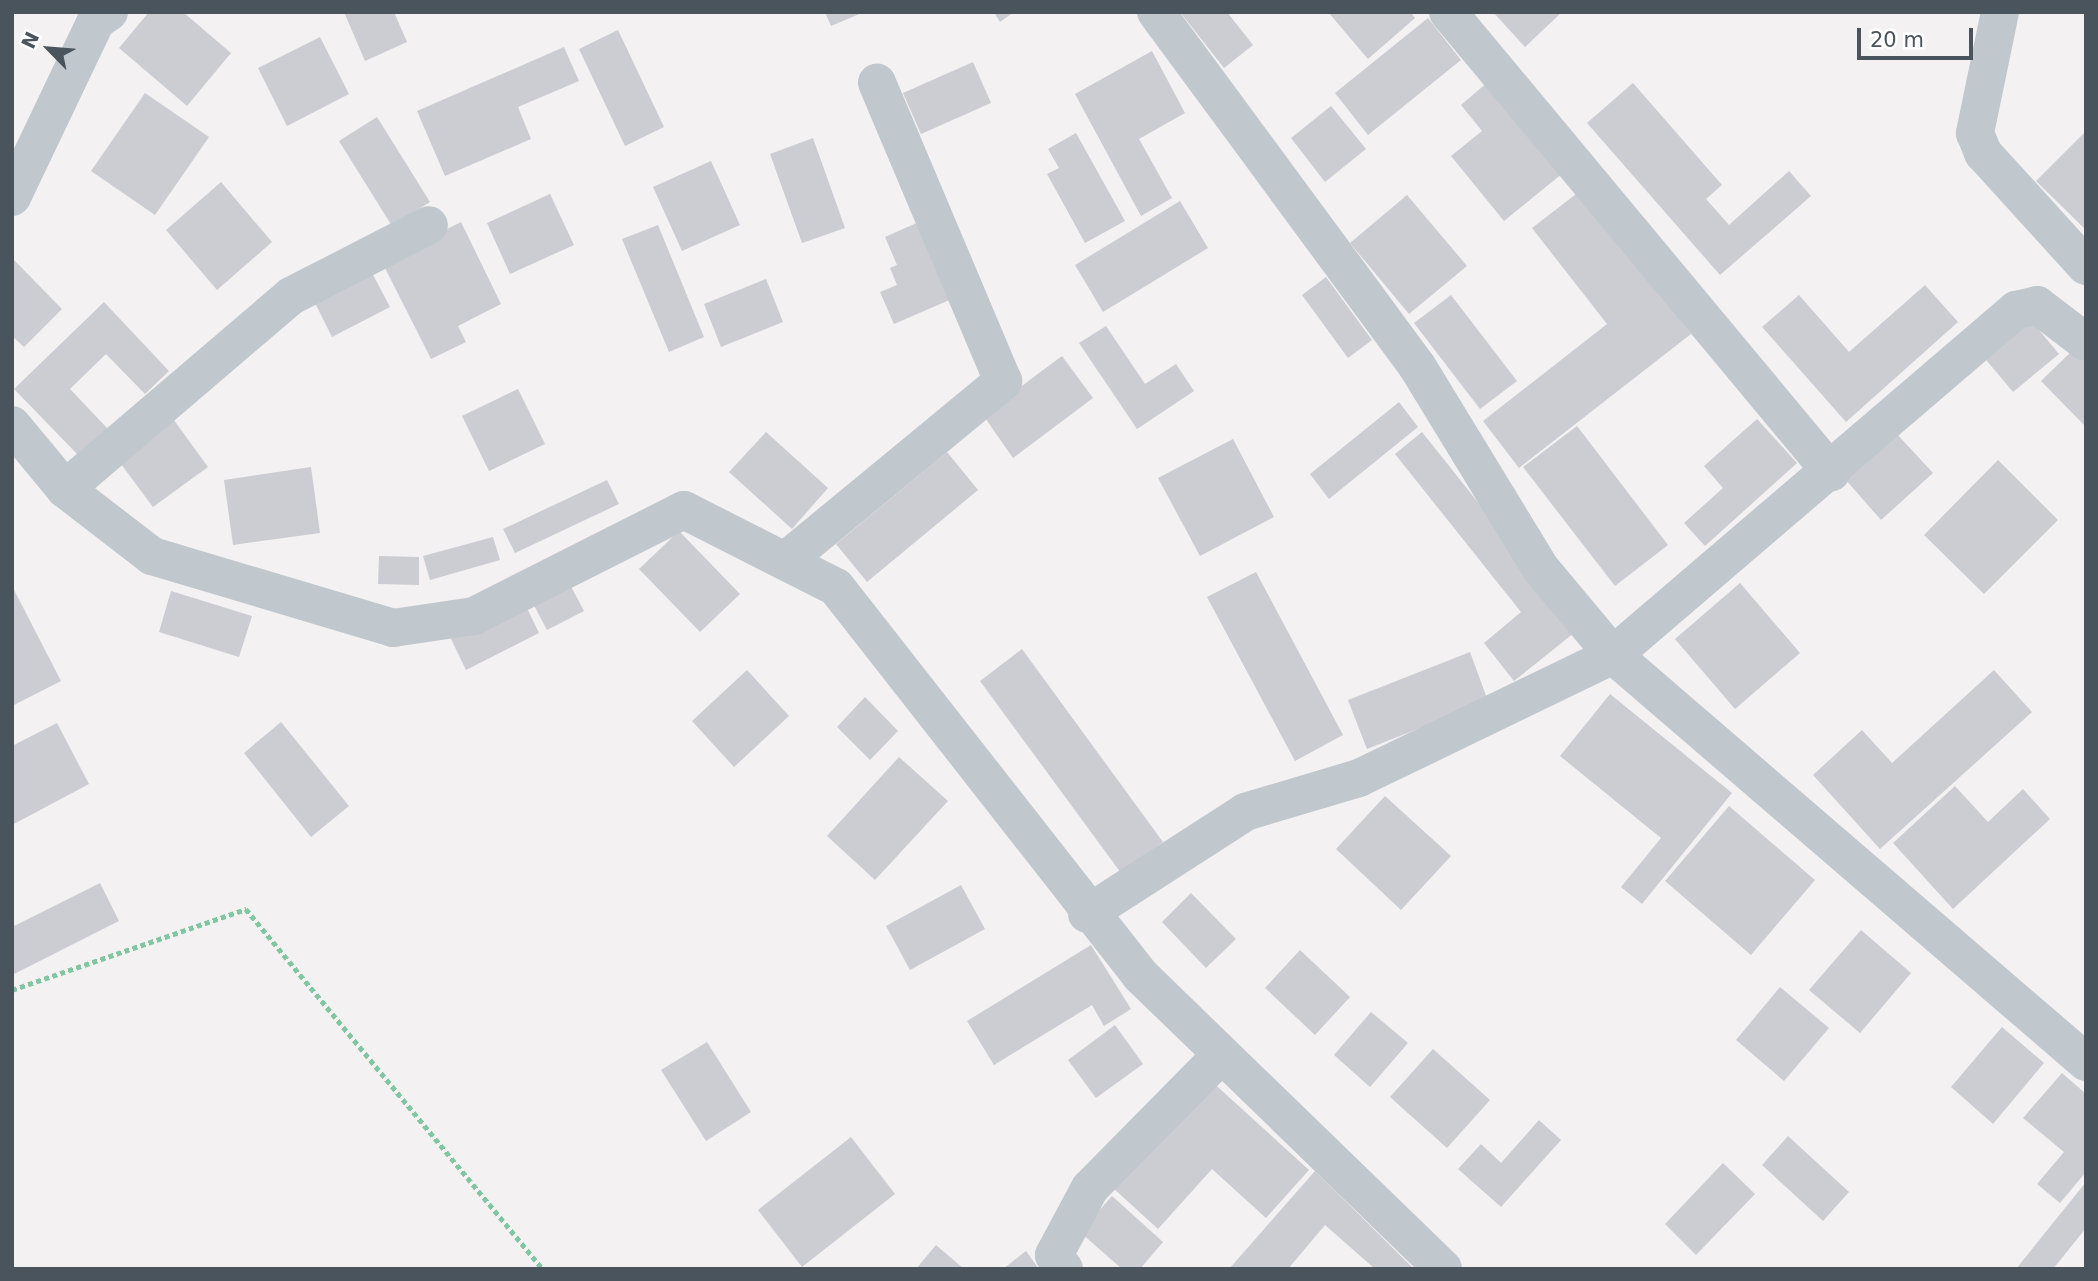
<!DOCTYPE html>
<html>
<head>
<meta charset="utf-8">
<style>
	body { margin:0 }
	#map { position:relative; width:2098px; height:1281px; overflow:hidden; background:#f3f1f1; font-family:"DejaVu Sans",sans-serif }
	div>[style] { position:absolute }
	.building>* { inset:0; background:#cbcdd2 }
	.path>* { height:4.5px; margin-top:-2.25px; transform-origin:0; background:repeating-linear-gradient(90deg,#80c6a1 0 5px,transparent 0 8.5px) }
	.minor>* { height:38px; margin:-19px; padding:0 19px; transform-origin:19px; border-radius:19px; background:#c0c8ce }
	span { translate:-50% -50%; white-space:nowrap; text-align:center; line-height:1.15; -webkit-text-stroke:7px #fff; paint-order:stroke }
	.frame { position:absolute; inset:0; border:14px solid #4a545c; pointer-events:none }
	.north { position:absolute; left:14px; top:14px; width:70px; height:70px; -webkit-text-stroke:5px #fff; paint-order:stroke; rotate:295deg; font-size:19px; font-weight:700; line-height:28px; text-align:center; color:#4a545c }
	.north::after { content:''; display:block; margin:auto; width:24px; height:32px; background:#4a545c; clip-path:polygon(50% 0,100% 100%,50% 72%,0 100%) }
	.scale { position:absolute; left:1857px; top:28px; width:116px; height:32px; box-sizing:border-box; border:4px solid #4a545c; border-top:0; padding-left:9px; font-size:21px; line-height:24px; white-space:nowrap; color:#4a545c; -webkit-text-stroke:5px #fff; paint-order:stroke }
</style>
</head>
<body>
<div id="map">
	<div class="building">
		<i style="clip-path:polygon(149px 12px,183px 12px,231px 53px,187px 106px,119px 48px)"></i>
		<i style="clip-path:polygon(344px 12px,394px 12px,407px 42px,365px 61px)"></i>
		<i style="clip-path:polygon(825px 12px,864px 12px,831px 26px)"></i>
		<i style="clip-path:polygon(994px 12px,1014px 12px,1000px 22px)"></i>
		<i style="clip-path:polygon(1180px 12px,1227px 12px,1253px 45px,1224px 68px)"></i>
		<i style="clip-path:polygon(1328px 12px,1410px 12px,1415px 18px,1368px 59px)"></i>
		<i style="clip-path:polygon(1493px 12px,1562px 12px,1525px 47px)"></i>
		<i style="clip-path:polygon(1428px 18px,1461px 60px,1368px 135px,1335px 93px)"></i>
		<i style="clip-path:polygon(618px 30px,664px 127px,625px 146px,579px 49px)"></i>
		<i style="clip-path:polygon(320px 37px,349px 94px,287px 126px,258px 68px)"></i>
		<i style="clip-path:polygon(564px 47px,579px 81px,518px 107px,531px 139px,445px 176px,417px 111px)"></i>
		<i style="clip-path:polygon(1152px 51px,1185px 113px,1139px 139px,1172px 198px,1141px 216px,1075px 94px)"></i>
		<i style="clip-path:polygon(973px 62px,991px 103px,921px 134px,903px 93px)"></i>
		<i style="clip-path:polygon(1489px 81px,1563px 173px,1504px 221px,1451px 156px,1482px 131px,1461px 105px)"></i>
		<i style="clip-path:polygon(1633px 83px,1722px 185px,1706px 199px,1729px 225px,1789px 171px,1811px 196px,1720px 275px,1587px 123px)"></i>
		<i style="clip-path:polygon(145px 93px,209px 137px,155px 215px,91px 171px)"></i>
		<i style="clip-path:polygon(1331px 106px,1366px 149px,1325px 182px,1291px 138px)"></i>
		<i style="clip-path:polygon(377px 117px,430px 202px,392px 226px,339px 141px)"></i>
		<i style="clip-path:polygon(2086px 131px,2086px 230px,2036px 181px)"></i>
		<i style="clip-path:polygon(1076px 133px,1125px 221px,1085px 243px,1047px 174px,1059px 168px,1048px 149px)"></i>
		<i style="clip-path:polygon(813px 138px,845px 228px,802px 243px,770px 154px)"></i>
		<i style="clip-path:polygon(711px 161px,740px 225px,682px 251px,653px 187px)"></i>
		<i style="clip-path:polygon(221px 182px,272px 242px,217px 290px,166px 230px)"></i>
		<i style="clip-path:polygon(1580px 191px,1691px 334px,1519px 468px,1483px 421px,1607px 324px,1532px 228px)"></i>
		<i style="clip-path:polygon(550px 194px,574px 245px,510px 274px,487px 223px)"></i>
		<i style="clip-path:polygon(1407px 195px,1467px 266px,1409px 314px,1350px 243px)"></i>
		<i style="clip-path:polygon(1180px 201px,1208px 248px,1103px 312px,1075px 265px)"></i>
		<i style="clip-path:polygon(921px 221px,954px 298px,894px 324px,880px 292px,897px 285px,890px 268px,897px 265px,885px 237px)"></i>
		<i style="clip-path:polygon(461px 222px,501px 304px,458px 326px,466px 342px,431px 359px,382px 262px)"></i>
		<i style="clip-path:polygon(658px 225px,704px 337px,669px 352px,622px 239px)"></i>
		<i style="clip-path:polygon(12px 258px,62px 309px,24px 347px,12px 336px)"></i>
		<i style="clip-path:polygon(370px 269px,390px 307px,332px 337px,313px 299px)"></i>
		<i style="clip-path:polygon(1326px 277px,1372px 340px,1348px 358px,1302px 295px)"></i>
		<i style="clip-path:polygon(766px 279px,783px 322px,721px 347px,704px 304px)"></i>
		<i style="clip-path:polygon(1925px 285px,1958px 322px,1846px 422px,1762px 327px,1799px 295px,1849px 352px)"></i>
		<i style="clip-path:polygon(1451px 295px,1517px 381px,1480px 409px,1414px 323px)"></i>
		<i style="clip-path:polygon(104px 302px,169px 371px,145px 394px,106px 354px,70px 389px,108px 429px,80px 457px,14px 389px)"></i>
		<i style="clip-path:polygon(2028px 317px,2059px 354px,2013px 392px,1982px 355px)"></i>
		<i style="clip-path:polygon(1106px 326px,1145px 384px,1176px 364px,1194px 391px,1137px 429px,1079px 343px)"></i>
		<i style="clip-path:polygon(2073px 350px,2086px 363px,2086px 427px,2041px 381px)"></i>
		<i style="clip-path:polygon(1062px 356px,1093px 398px,1013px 458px,983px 415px)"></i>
		<i style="clip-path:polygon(518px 389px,545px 444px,489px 471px,462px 416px)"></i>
		<i style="clip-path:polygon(1399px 402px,1418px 427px,1329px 499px,1310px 474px)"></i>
		<i style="clip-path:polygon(171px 416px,208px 467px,153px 507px,115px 456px)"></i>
		<i style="clip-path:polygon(1757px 419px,1797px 463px,1705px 546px,1684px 523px,1723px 488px,1704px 466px)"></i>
		<i style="clip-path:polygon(1577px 426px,1668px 545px,1615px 586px,1523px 467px)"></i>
		<i style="clip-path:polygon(766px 432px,828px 488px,792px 529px,729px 472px)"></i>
		<i style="clip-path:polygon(1422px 432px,1579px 629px,1514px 681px,1484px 643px,1521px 612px,1395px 454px)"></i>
		<i style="clip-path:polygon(1896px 433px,1933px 473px,1881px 520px,1845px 479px)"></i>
		<i style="clip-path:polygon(1233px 439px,1274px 517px,1200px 556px,1158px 478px)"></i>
		<i style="clip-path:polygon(947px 452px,978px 490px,867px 582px,836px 544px)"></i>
		<i style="clip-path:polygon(1998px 460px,2058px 520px,1984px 594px,1924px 535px)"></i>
		<i style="clip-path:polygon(311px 467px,320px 533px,233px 545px,224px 480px)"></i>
		<i style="clip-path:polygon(607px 480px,619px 504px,515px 553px,503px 529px)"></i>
		<i style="clip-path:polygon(679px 531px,740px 594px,700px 632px,639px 569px)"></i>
		<i style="clip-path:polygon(493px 537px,500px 560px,430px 580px,423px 556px)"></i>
		<i style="clip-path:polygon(379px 556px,419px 557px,419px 585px,378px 584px)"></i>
		<i style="clip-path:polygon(1256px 572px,1343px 735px,1295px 761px,1207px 597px)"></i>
		<i style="clip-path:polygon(567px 579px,584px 611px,547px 630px,530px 598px)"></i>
		<i style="clip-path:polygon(1740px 583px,1800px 653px,1735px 709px,1675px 639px)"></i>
		<i style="clip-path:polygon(12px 586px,61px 681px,12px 706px)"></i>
		<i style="clip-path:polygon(171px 591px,252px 616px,239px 657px,159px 632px)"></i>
		<i style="clip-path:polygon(524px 602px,539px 633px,466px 670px,451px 639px)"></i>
		<i style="clip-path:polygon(1022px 649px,1163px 842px,1121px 873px,980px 681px)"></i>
		<i style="clip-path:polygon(1470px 652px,1488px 701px,1367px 749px,1348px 700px)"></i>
		<i style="clip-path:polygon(747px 670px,789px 716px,734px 767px,692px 721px)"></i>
		<i style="clip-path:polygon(1994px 670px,2032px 712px,1880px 849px,1813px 775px,1862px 730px,1892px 763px)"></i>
		<i style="clip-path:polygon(1610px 694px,1732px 793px,1642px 904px,1621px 887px,1661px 838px,1560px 756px)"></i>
		<i style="clip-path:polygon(865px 697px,898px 731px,870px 760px,837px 727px)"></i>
		<i style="clip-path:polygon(281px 722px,349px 806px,311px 837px,244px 753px)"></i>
		<i style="clip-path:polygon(57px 723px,89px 784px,12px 825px,12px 746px)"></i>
		<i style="clip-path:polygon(899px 757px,948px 801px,875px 880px,827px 836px)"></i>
		<i style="clip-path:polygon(1955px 786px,1988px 822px,2023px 789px,2050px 819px,1953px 909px,1893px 843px)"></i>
		<i style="clip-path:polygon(1385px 796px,1451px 856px,1401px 910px,1336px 849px)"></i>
		<i style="clip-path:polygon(1729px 806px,1815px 880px,1751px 955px,1665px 881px)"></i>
		<i style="clip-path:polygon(100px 883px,119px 921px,12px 975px,12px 927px)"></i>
		<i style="clip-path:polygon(961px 885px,985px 929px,910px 970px,886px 926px)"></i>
		<i style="clip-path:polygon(1191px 893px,1236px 939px,1206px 968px,1162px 922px)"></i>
		<i style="clip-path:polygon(1861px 930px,1911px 973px,1860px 1033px,1809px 990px)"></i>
		<i style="clip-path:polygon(1091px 945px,1131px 1009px,1104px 1026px,1092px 1005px,994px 1065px,967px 1021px)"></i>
		<i style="clip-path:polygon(1300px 950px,1350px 997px,1315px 1035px,1265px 988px)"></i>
		<i style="clip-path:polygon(1780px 987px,1829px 1028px,1784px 1081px,1736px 1040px)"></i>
		<i style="clip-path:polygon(1371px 1012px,1408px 1043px,1370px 1087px,1334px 1055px)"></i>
		<i style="clip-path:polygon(1115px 1025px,1143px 1064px,1096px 1098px,1068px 1060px)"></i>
		<i style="clip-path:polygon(2002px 1027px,2044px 1063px,1993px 1124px,1951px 1087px)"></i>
		<i style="clip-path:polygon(707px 1042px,751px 1112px,706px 1141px,661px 1070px)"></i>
		<i style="clip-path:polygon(1433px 1049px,1490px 1100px,1447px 1148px,1390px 1097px)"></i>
		<i style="clip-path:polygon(2062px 1073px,2086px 1094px,2086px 1172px,2060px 1203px,2037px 1184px,2064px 1152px,2023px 1118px)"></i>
		<i style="clip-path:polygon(1209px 1079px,1309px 1170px,1266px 1218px,1212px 1169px,1158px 1229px,1112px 1187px)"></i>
		<i style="clip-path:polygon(1539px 1120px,1561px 1140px,1501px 1207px,1458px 1169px,1481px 1144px,1501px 1163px)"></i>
		<i style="clip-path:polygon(1788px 1136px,1849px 1192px,1823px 1221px,1762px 1165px)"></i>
		<i style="clip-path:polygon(851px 1137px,895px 1194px,802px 1267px,758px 1210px)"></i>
		<i style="clip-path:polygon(1723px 1163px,1755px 1194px,1696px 1255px,1665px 1224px)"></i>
		<i style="clip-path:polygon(1315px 1171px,1414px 1269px,1375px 1269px,1325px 1225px,1288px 1269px,1229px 1269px)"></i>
		<i style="clip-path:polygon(2086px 1182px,2086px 1228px,2053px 1269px,2016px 1269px)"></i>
		<i style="clip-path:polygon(1112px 1196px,1163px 1242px,1140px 1269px,1122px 1269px,1080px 1232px)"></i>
		<i style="clip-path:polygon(936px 1245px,964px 1269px,916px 1269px)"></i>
		<i style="clip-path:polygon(1026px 1251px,1039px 1269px,1003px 1269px)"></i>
	</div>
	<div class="path">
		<i style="left:12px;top:990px;width:248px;rotate:-19.1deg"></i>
		<i style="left:246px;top:909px;width:467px;rotate:50.5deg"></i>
	</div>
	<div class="minor">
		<i style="left:1156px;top:12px;width:440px;rotate:53.6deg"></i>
		<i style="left:1417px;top:366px;width:238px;rotate:58.6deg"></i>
		<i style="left:1541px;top:569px;width:112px;rotate:50.1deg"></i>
		<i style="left:1613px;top:655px;width:624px;rotate:40.71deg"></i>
		<i style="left:1448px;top:12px;width:599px;rotate:50.22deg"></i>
		<i style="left:2000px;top:12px;width:124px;rotate:101.7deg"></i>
		<i style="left:1975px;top:133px;width:22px;rotate:68deg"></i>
		<i style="left:1983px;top:153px;width:153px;rotate:47.7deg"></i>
		<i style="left:12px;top:197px;width:195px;rotate:-64.5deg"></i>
		<i style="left:96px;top:21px;width:16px;rotate:-35deg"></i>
		<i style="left:12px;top:425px;width:83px;rotate:50.4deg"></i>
		<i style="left:65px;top:489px;width:110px;rotate:37.6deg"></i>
		<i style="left:152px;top:556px;width:252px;rotate:16.6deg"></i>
		<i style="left:393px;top:628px;width:82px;rotate:-8.4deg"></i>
		<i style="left:474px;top:616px;width:235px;rotate:-26.8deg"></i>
		<i style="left:684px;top:510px;width:170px;rotate:26.9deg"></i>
		<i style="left:836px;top:587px;width:493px;rotate:51.9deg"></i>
		<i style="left:1140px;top:975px;width:422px;rotate:44.1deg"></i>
		<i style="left:65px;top:489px;width:297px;rotate:-40.5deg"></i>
		<i style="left:291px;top:296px;width:155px;rotate:-27.2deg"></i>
		<i style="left:785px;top:561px;width:283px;rotate:-39.5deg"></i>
		<i style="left:1003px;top:381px;width:324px;rotate:-112.9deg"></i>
		<i style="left:1087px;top:914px;width:188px;rotate:-32.8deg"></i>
		<i style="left:1245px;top:812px;width:119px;rotate:-16.6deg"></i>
		<i style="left:1359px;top:778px;width:282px;rotate:-25.8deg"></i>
		<i style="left:1613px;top:655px;width:531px;rotate:-40.57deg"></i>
		<i style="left:2016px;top:310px;width:22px;rotate:-13deg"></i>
		<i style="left:2037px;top:305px;width:61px;rotate:37.1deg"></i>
		<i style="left:1064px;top:1269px;width:17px;rotate:-126deg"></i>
		<i style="left:1054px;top:1255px;width:76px;rotate:-61.8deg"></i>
		<i style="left:1090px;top:1188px;width:184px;rotate:-45.4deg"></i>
	</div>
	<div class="frame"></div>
	<div class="north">N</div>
	<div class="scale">20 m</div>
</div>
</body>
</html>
